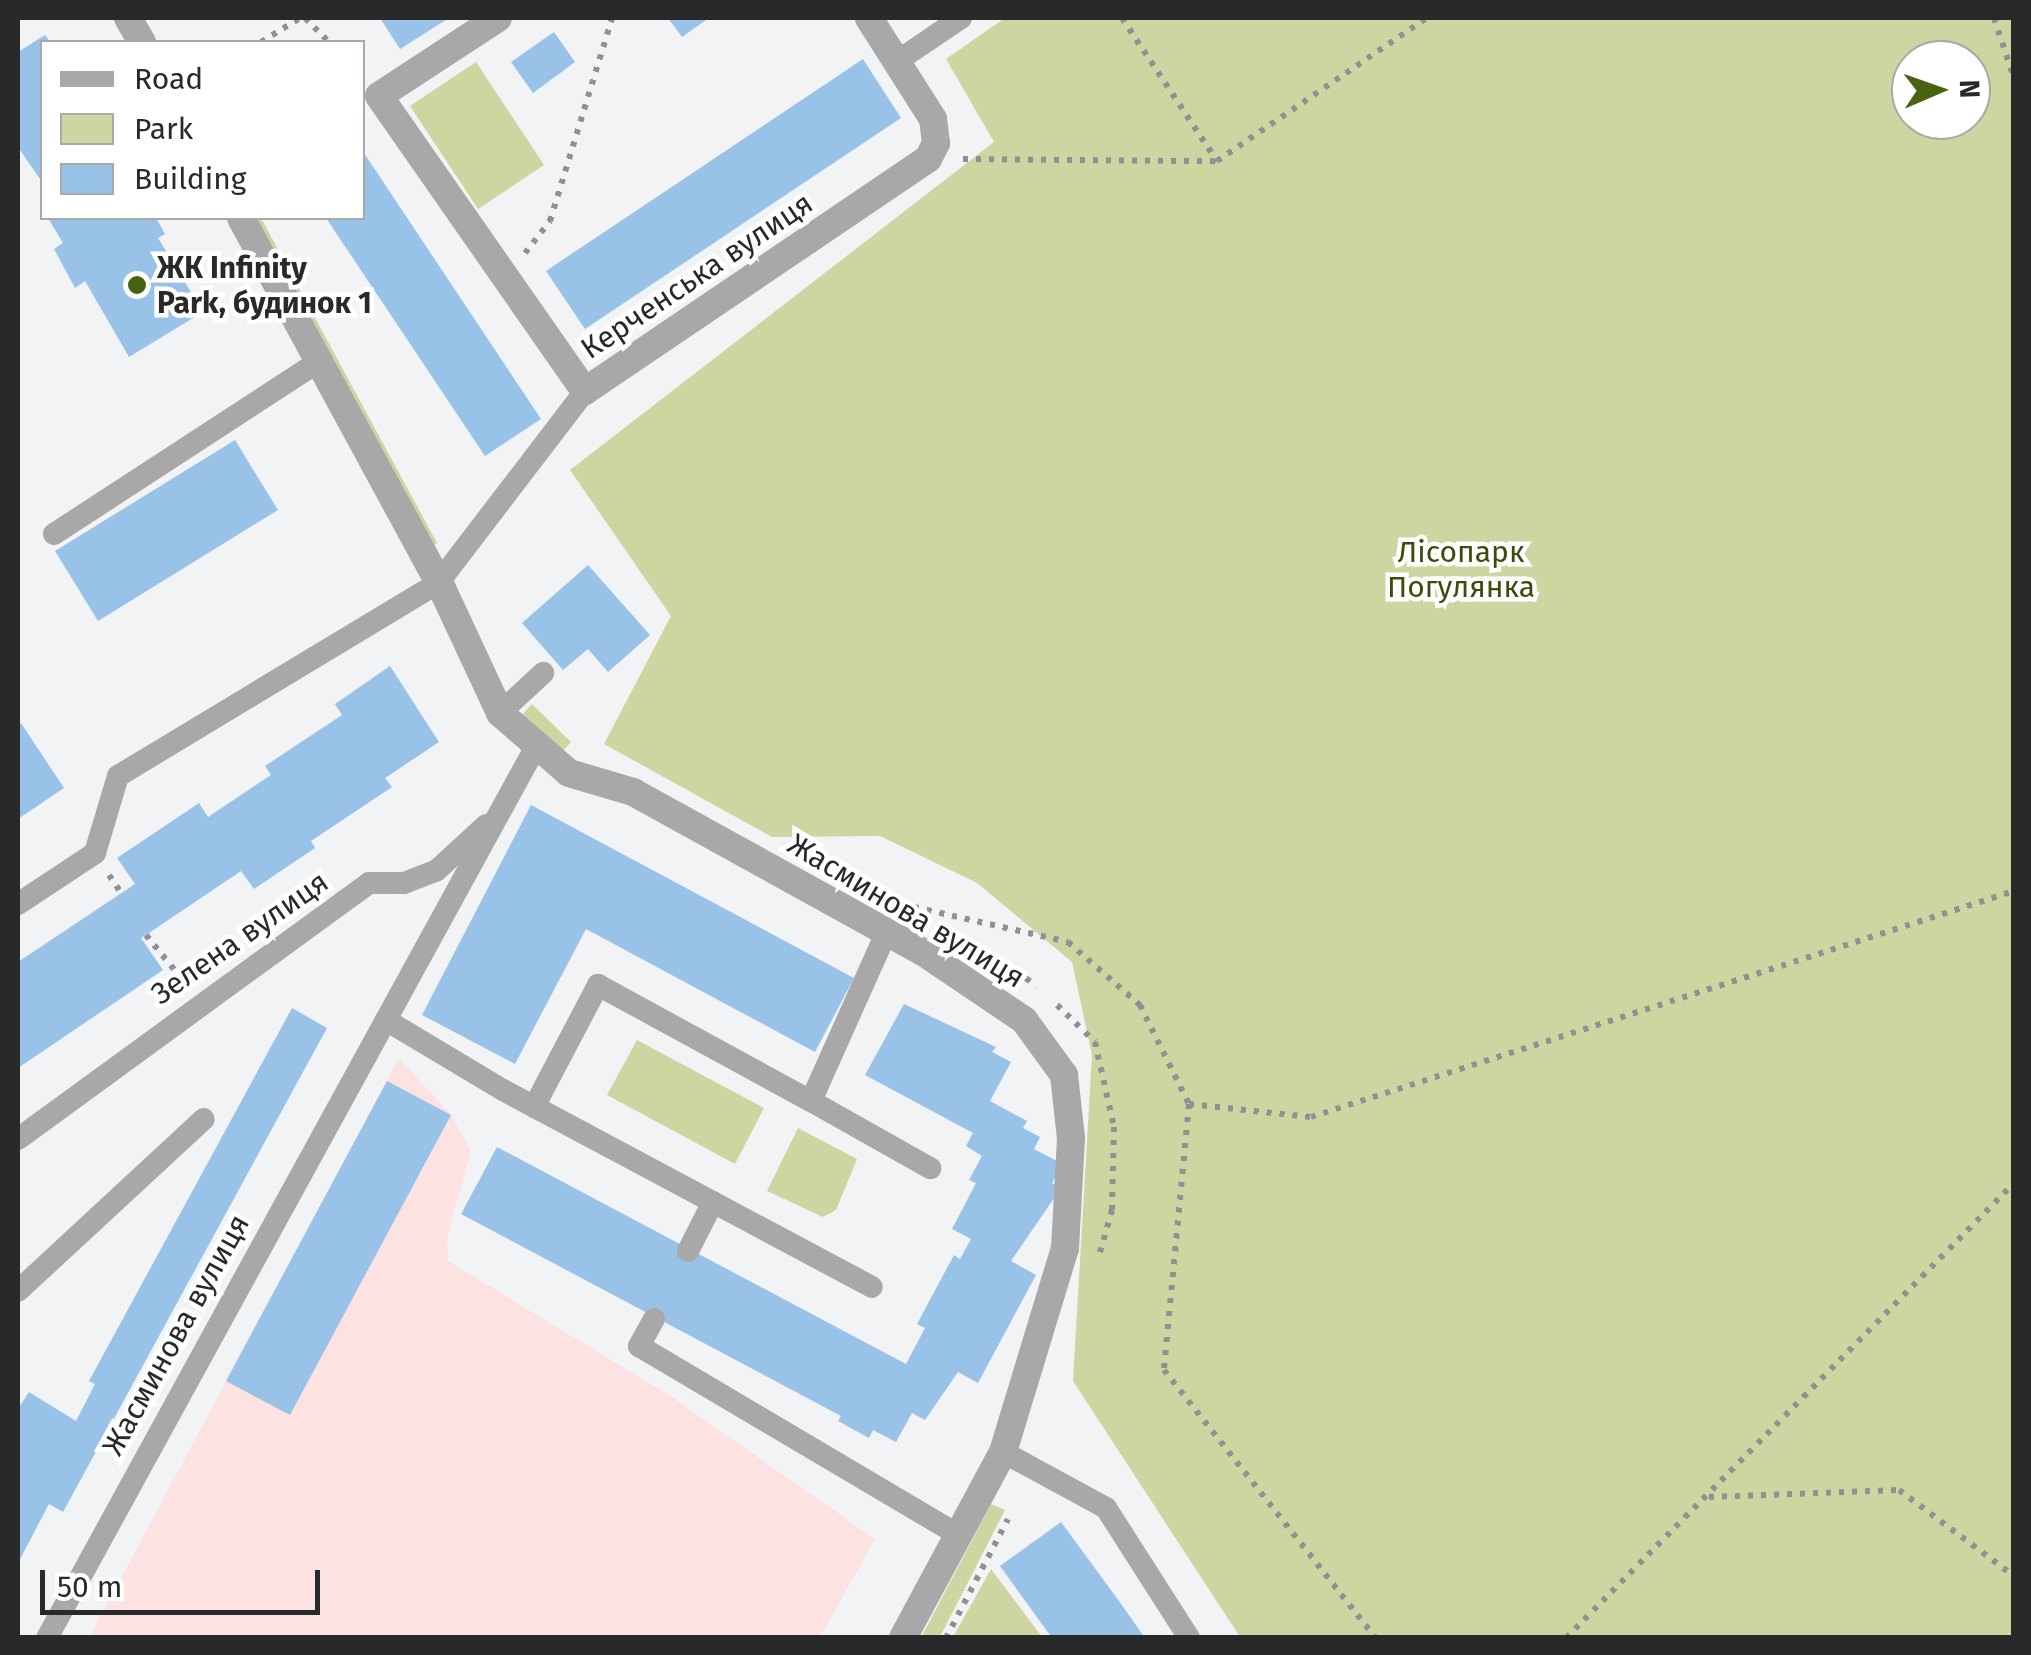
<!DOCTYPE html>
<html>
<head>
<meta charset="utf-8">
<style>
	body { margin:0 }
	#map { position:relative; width:2031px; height:1655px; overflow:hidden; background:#f2f3f5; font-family:"Fira Sans",sans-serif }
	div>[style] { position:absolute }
	.industrial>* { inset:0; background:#fde2e2 }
	.green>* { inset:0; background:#ced5a1 }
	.building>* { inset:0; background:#98c2e8 }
	.path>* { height:6px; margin-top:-3px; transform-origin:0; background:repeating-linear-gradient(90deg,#909192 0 5px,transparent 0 13px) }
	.service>* { height:22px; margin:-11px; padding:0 11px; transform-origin:11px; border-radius:11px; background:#a9a8a8 }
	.minor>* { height:28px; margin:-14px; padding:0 14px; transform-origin:14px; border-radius:14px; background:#a9a8a8 }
	.dots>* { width:28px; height:28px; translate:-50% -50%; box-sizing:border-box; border:5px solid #fff; border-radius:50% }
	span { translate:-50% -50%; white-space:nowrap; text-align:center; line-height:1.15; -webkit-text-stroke:9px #fff; paint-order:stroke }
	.poi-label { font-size:30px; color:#282929; font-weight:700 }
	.left { translate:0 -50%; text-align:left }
	.street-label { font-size:30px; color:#282929 }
	.park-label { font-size:30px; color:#43480b }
	.frame { position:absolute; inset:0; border:20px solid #282929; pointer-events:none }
	.legend { position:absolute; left:40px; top:40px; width:325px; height:180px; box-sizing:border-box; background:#fff; border:2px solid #a9a9a9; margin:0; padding:12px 18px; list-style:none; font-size:30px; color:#282929 }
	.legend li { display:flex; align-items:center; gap:20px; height:50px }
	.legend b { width:50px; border:2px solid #a9a9a9 }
	.north { position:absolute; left:1891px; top:40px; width:100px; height:100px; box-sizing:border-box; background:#fff; border:2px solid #a9a9a9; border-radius:50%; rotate:88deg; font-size:28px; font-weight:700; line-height:40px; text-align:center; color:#282929 }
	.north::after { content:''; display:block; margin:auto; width:35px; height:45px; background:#486212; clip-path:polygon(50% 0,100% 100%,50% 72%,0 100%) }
	.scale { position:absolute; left:40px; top:1570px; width:280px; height:45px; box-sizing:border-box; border:5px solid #282929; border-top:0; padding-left:12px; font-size:30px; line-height:35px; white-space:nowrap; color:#282929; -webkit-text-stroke:8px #fff; paint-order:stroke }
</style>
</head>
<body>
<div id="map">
	<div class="industrial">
		<i style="clip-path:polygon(399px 1058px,451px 1115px,471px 1151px,447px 1238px,448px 1261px,669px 1395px,875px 1539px,820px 1637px,89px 1638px)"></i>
	</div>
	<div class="green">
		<i style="clip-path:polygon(evenodd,1005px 18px,2013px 18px,2013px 1637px,1240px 1637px,1073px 1381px,1092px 1055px,1072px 962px,977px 883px,880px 836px,772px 837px,604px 744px,671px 616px,570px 470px,994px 142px,946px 59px,1005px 18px,1911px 60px,1971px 60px,1971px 120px,1911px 120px,1911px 60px)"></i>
		<i style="clip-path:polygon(476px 62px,544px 165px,478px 209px,410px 106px)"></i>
		<i style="clip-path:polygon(248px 218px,261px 218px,437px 543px,427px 551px)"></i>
		<i style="clip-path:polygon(532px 704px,571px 742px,561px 753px,522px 715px)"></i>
		<i style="clip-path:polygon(637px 1040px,764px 1108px,735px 1164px,607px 1095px)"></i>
		<i style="clip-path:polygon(798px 1128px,857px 1159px,836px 1210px,823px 1217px,767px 1191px)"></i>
		<i style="clip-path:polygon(991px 1504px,1005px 1510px,940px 1637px,921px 1638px)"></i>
		<i style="clip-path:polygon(991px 1569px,1042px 1637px,953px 1637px)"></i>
	</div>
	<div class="building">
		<i style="clip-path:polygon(380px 18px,449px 18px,400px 49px)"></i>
		<i style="clip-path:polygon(668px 18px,709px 18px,682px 37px)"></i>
		<i style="clip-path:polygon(554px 32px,575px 62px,533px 93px,511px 62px)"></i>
		<i style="clip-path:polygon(45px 35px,50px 42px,42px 42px,42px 182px,18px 147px,18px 52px)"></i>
		<i style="clip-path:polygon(863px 59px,901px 118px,585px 329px,546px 271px)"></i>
		<i style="clip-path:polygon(362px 150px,541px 419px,485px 456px,326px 218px,362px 218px)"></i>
		<i style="clip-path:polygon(48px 218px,156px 218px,165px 234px,158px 238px,203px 312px,129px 357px,85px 281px,75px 288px,54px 249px,63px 243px)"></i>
		<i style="clip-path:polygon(235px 440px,278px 510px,98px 621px,55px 551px)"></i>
		<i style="clip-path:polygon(588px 565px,650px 635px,608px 672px,588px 649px,563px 670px,522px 623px)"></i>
		<i style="clip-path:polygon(390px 666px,439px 742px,385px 778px,392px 787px,311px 841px,315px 848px,254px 889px,241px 871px,146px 935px,141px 938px,163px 970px,18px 1068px,18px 962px,135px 884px,117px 858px,199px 803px,208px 817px,271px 775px,265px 766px,342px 715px,335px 704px)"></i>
		<i style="clip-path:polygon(21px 723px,64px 788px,18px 819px,18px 726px)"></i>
		<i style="clip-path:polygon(531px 805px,854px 978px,815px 1052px,586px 929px,515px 1064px,422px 1015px)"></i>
		<i style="clip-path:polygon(904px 1004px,996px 1047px,992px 1052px,1011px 1062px,990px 1101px,1027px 1121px,1023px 1128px,1040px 1137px,1034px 1149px,1063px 1164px,1052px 1183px,1061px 1188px,1011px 1261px,1036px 1275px,978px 1383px,958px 1372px,925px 1420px,912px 1413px,896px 1442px,873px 1430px,869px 1438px,838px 1421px,841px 1416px,461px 1214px,497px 1147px,906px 1364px,925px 1328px,917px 1324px,954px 1255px,960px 1259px,971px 1239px,952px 1229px,976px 1183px,969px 1180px,982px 1156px,966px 1146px,973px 1133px,865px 1075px)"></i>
		<i style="clip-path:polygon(292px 1008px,327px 1028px,63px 1512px,49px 1504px,18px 1563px,18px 1409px,29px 1392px,76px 1421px,95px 1384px,89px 1381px)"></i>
		<i style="clip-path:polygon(387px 1081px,451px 1115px,290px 1415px,226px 1381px)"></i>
		<i style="clip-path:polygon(1061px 1522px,1119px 1601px,1145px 1638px,1052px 1638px,1000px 1566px)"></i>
	</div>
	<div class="path">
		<i style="left:305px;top:18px;width:34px;rotate:45deg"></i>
		<i style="left:1122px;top:18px;width:172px;rotate:56.4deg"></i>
		<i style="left:1217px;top:161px;width:254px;rotate:-34.3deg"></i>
		<i style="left:1994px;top:18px;width:63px;rotate:71.6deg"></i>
		<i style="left:261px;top:42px;width:46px;rotate:-31.6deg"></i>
		<i style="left:963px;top:159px;width:252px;rotate:0.5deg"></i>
		<i style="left:525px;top:253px;width:41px;rotate:-52deg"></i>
		<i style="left:550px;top:221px;width:212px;rotate:-73deg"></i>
		<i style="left:109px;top:875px;width:22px;rotate:56deg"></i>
		<i style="left:914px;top:907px;width:158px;rotate:12.8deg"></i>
		<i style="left:1068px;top:942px;width:96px;rotate:41.2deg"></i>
		<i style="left:1140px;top:1005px;width:110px;rotate:63.7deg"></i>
		<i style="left:1189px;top:1104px;width:267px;rotate:95.4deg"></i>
		<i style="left:1164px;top:1370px;width:342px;rotate:51.7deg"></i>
		<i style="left:146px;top:935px;width:63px;rotate:50.8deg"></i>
		<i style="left:994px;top:956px;width:52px;rotate:34.9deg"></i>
		<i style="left:1057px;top:1005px;width:53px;rotate:44.2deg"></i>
		<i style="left:1095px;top:1042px;width:87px;rotate:77.4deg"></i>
		<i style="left:1114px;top:1127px;width:83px;rotate:91.4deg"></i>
		<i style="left:1112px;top:1210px;width:44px;rotate:105.9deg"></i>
		<i style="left:1189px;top:1104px;width:123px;rotate:6.1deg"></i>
		<i style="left:1311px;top:1117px;width:738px;rotate:-17.82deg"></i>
		<i style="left:1709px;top:1497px;width:190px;rotate:-2.1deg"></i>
		<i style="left:1899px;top:1490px;width:144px;rotate:36.8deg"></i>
		<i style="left:946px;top:1638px;width:134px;rotate:-62.5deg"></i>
		<i style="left:1566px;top:1638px;width:639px;rotate:-45.44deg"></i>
	</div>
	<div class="service">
		<i style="left:899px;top:60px;width:75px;rotate:-34.1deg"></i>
		<i style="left:54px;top:534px;width:316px;rotate:-33.1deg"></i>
		<i style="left:500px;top:713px;width:59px;rotate:-42.9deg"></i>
		<i style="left:18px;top:904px;width:92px;rotate:-33.5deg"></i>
		<i style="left:95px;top:853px;width:80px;rotate:-73.4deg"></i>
		<i style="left:118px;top:776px;width:375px;rotate:-31.1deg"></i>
		<i style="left:439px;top:582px;width:240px;rotate:-52.6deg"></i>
		<i style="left:887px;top:931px;width:186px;rotate:114.1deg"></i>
		<i style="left:811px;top:1101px;width:137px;rotate:29.4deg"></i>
		<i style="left:386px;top:1020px;width:136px;rotate:30.9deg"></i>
		<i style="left:503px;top:1090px;width:418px;rotate:28.1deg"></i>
		<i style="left:534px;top:1107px;width:138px;rotate:-62.3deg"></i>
		<i style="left:598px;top:985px;width:243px;rotate:28.6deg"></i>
		<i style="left:18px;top:1139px;width:434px;rotate:-36.1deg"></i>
		<i style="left:369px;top:883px;width:35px"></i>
		<i style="left:404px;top:883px;width:34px;rotate:-21deg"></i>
		<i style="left:436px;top:871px;width:68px;rotate:-42.6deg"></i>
		<i style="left:688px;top:1251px;width:55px;rotate:-63deg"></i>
		<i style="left:18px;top:1291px;width:253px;rotate:-42.8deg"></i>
		<i style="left:654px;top:1319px;width:31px;rotate:119deg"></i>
		<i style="left:639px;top:1346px;width:371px;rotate:30.6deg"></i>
		<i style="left:1003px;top:1452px;width:117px;rotate:28.5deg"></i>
		<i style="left:1106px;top:1508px;width:154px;rotate:57.4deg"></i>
		<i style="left:47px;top:1638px;width:1015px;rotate:-61.26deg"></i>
	</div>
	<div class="minor">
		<i style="left:128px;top:18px;width:28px;rotate:60deg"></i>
		<i style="left:498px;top:18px;width:142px;rotate:146.8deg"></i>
		<i style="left:379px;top:96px;width:360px;rotate:55.1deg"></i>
		<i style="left:585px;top:391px;width:414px;rotate:-34.1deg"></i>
		<i style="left:928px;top:159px;width:18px;rotate:-63deg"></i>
		<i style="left:936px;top:143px;width:24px;rotate:-97deg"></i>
		<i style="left:933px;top:119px;width:120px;rotate:-122.4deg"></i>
		<i style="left:241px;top:218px;width:414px;rotate:61.5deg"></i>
		<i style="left:439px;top:582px;width:145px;rotate:65deg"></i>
		<i style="left:500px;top:713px;width:91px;rotate:41deg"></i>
		<i style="left:569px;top:773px;width:67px;rotate:16.5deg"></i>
		<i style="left:633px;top:792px;width:331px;rotate:28.9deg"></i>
		<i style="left:923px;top:952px;width:122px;rotate:34deg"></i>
		<i style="left:1024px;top:1020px;width:68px;rotate:54deg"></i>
		<i style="left:1064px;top:1075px;width:63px;rotate:83.7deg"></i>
		<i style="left:1071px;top:1138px;width:110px;rotate:93.1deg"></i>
		<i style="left:1065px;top:1248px;width:213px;rotate:106.9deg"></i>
		<i style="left:1003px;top:1452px;width:211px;rotate:118.3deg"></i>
	</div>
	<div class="dots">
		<i style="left:137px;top:285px;background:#486212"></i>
	</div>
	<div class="poi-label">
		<span class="left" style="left:157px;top:285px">ЖК Infinity<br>Park, будинок 1</span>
	</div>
	<div class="street-label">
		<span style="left:697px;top:276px;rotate:-34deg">Керченська вулиця</span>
		<span style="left:906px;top:911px;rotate:31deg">Жасминова вулиця</span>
		<span style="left:240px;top:938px;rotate:-35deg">Зелена вулиця</span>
		<span style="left:176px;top:1335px;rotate:-61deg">Жасминова вулиця</span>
	</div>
	<div class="park-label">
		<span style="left:1461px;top:569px">Лісопарк<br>Погулянка</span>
	</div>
	<div class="frame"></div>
	<ul class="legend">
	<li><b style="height:12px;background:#a9a8a8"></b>Road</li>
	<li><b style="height:28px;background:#ced5a1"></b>Park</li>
	<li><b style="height:28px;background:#98c2e8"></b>Building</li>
	</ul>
	<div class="north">N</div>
	<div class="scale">50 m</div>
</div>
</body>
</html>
